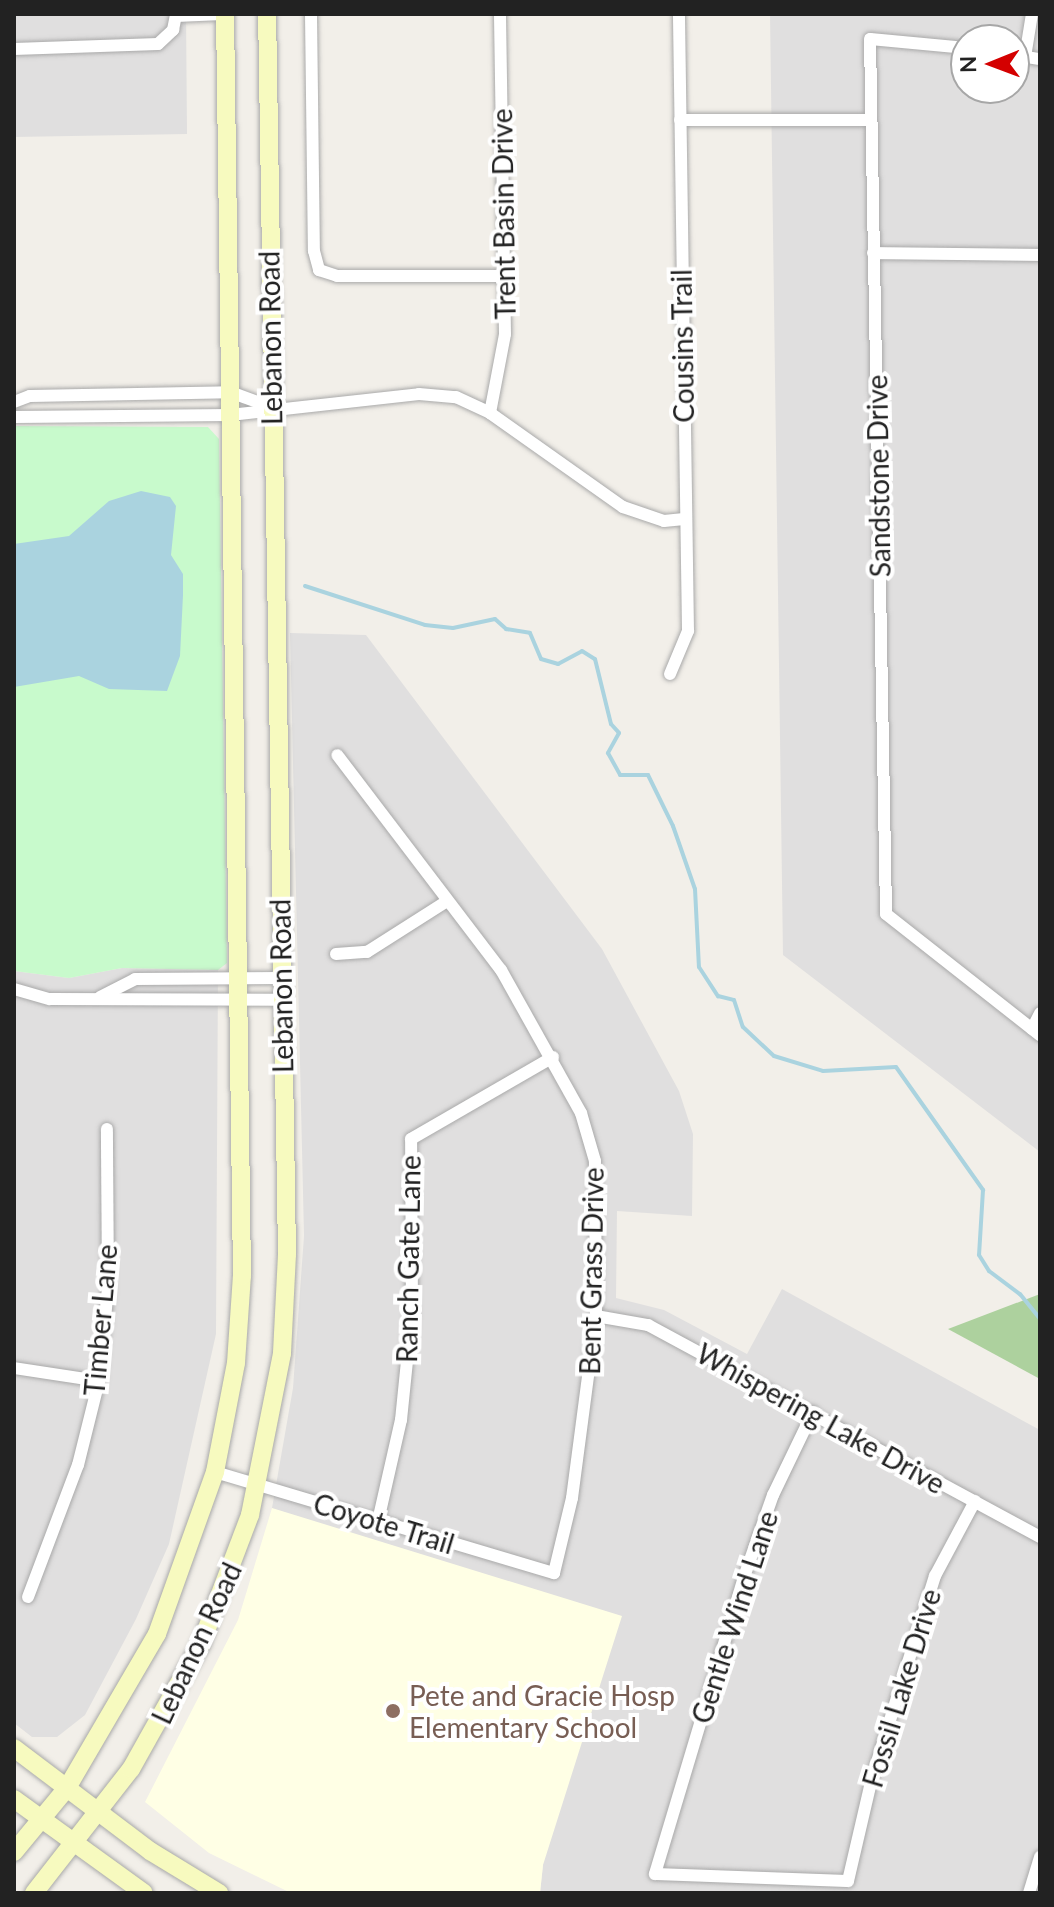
<!DOCTYPE html>
<html>
<head>
<meta charset="utf-8">
<style>
	body { margin:0 }
	#map { position:relative; width:1054px; height:1907px; overflow:hidden; background:#f2efe9; font-family:Lato,sans-serif }
	div>[style] { position:absolute }
	.residential>* { inset:0; background:#e0dfdf }
	.education>* { inset:0; background:#ffffe5 }
	.forest>* { inset:0; background:#add19e }
	.park>* { inset:0; background:#c8facc }
	.water>* { inset:0; background:#aad3df }
	.stream>* { height:4px; margin:-2px; padding:0 2px; transform-origin:2px; border-radius:2px; background:#aad3df }
	.roads { filter:drop-shadow(0 0 2px #a9a9a9) drop-shadow(0 0 2px #a9a9a9) }
	.street>* { height:12px; margin:-6px; padding:0 6px; transform-origin:6px; border-radius:6px; background:#fff }
	.secondary>* { height:18px; margin:-9px; padding:0 9px; transform-origin:9px; border-radius:9px; background:#f7fabf }
	.dots>* { width:22px; height:22px; translate:-50% -50%; box-sizing:border-box; border:4px solid #fff; border-radius:50% }
	span { translate:-50% -50%; white-space:nowrap; text-align:center; line-height:1.15; -webkit-text-stroke:8px #fff; paint-order:stroke }
	.street-label { font-size:28px; color:#222 }
	.education-label { font-size:28px; color:#785e54 }
	.left { translate:0 -50%; text-align:left }
	.frame { position:absolute; inset:0; border:16px solid #222; pointer-events:none }
	.north { position:absolute; left:950px; top:24px; width:80px; height:80px; box-sizing:border-box; background:#fff; border:2px solid #a7a7a7; border-radius:50%; rotate:269deg; font-size:22px; font-weight:700; line-height:32px; text-align:center; color:#222 }
	.north::after { content:''; display:block; margin:auto; width:28px; height:36px; background:#d40000; clip-path:polygon(50% 0,100% 100%,50% 72%,0 100%) }
</style>
</head>
<body>
<div id="map">
	<div class="residential">
		<i style="clip-path:polygon(14px 14px,186px 14px,187px 134px,14px 137px)"></i>
		<i style="clip-path:polygon(evenodd,770px 14px,1040px 14px,1040px 1152px,783px 955px,770px 14px,966px 40px,1014px 40px,1014px 88px,966px 88px,966px 40px)"></i>
		<i style="clip-path:polygon(290px 633px,366px 635px,602px 949px,679px 1091px,693px 1134px,692px 1216px,617px 1211px,616px 1298px,664px 1310px,747px 1354px,782px 1289px,1040px 1430px,1040px 1893px,540px 1893px,543px 1865px,272px 1508px,293px 1388px,304px 1236px)"></i>
		<i style="clip-path:polygon(122px 968px,218px 970px,216px 1334px,169px 1544px,136px 1619px,85px 1715px,57px 1737px,32px 1737px,14px 1723px,14px 971px,69px 978px)"></i>
	</div>
	<div class="education">
		<i style="clip-path:polygon(272px 1508px,622px 1616px,543px 1865px,540px 1893px,291px 1893px,209px 1853px,145px 1802px,238px 1620px)"></i>
	</div>
	<div class="forest">
		<i style="clip-path:polygon(1040px 1294px,1040px 1379px,948px 1329px)"></i>
	</div>
	<div class="park">
		<i style="clip-path:polygon(14px 426px,208px 427px,219px 439px,227px 963px,218px 970px,122px 968px,69px 978px,14px 971px)"></i>
	</div>
	<div class="water">
		<i style="clip-path:polygon(141px 491px,170px 497px,176px 506px,171px 555px,183px 574px,183px 595px,180px 656px,167px 691px,109px 689px,79px 676px,14px 687px,14px 544px,69px 536px,109px 501px)"></i>
	</div>
	<div class="stream">
		<i style="left:305px;top:586px;width:126px;rotate:18deg"></i>
		<i style="left:425px;top:625px;width:28px;rotate:6deg"></i>
		<i style="left:453px;top:628px;width:43px;rotate:-12.1deg"></i>
		<i style="left:495px;top:619px;width:15px;rotate:42deg"></i>
		<i style="left:506px;top:629px;width:24px;rotate:9deg"></i>
		<i style="left:530px;top:633px;width:28px;rotate:67deg"></i>
		<i style="left:541px;top:659px;width:18px;rotate:16deg"></i>
		<i style="left:558px;top:664px;width:27px;rotate:-28deg"></i>
		<i style="left:582px;top:651px;width:15px;rotate:32deg"></i>
		<i style="left:595px;top:659px;width:67px;rotate:76.2deg"></i>
		<i style="left:611px;top:724px;width:12px;rotate:48deg"></i>
		<i style="left:619px;top:733px;width:23px;rotate:119deg"></i>
		<i style="left:608px;top:753px;width:25px;rotate:61deg"></i>
		<i style="left:620px;top:775px;width:28px"></i>
		<i style="left:648px;top:775px;width:57px;rotate:63.9deg"></i>
		<i style="left:673px;top:826px;width:67px;rotate:70.8deg"></i>
		<i style="left:695px;top:889px;width:78px;rotate:87.1deg"></i>
		<i style="left:699px;top:967px;width:35px;rotate:57deg"></i>
		<i style="left:718px;top:996px;width:16px;rotate:14deg"></i>
		<i style="left:734px;top:1000px;width:28px;rotate:72deg"></i>
		<i style="left:743px;top:1027px;width:42px;rotate:43.1deg"></i>
		<i style="left:774px;top:1056px;width:51px;rotate:17deg"></i>
		<i style="left:823px;top:1071px;width:73px;rotate:-3.1deg"></i>
		<i style="left:896px;top:1067px;width:151px;rotate:54.7deg"></i>
		<i style="left:983px;top:1190px;width:65px;rotate:93.5deg"></i>
		<i style="left:979px;top:1255px;width:19px;rotate:58deg"></i>
		<i style="left:989px;top:1271px;width:39px;rotate:37deg"></i>
		<i style="left:1020px;top:1294px;width:32px;rotate:51deg"></i>
	</div>
	<div class="roads">
		<div class="street">
			<i style="left:311px;top:14px;width:237px;rotate:89.3deg"></i>
			<i style="left:314px;top:251px;width:20px;rotate:75deg"></i>
			<i style="left:319px;top:270px;width:19px;rotate:18deg"></i>
			<i style="left:337px;top:276px;width:167px"></i>
			<i style="left:176px;top:16px;width:46px;rotate:-2.5deg"></i>
			<i style="left:966px;top:48px;width:96px;rotate:-174.6deg"></i>
			<i style="left:870px;top:39px;width:875px;rotate:88.95deg"></i>
			<i style="left:886px;top:914px;width:196px;rotate:38.2deg"></i>
			<i style="left:14px;top:49px;width:144px;rotate:-2deg"></i>
			<i style="left:158px;top:44px;width:21px;rotate:-43deg"></i>
			<i style="left:173px;top:30px;width:16px;rotate:-79deg"></i>
			<i style="left:1014px;top:55px;width:26px;rotate:9deg"></i>
			<i style="left:1025px;top:57px;width:44px;rotate:-80.8deg"></i>
			<i style="left:680px;top:120px;width:191px"></i>
			<i style="left:873px;top:253px;width:167px;rotate:0.7deg"></i>
			<i style="left:14px;top:402px;width:17px;rotate:-21deg"></i>
			<i style="left:30px;top:396px;width:200px;rotate:-1.1deg"></i>
			<i style="left:230px;top:392px;width:44px;rotate:20.1deg"></i>
			<i style="left:490px;top:413px;width:80px;rotate:-79.2deg"></i>
			<i style="left:505px;top:334px;width:320px;rotate:-90.9deg"></i>
			<i style="left:14px;top:417px;width:216px;rotate:-0.5deg"></i>
			<i style="left:230px;top:415px;width:190px;rotate:-6.3deg"></i>
			<i style="left:419px;top:394px;width:37px;rotate:5deg"></i>
			<i style="left:456px;top:397px;width:38px;rotate:25deg"></i>
			<i style="left:490px;top:413px;width:163px;rotate:35.3deg"></i>
			<i style="left:623px;top:507px;width:43px;rotate:18.9deg"></i>
			<i style="left:664px;top:521px;width:20px;rotate:-6deg"></i>
			<i style="left:670px;top:674px;width:47px;rotate:-67.3deg"></i>
			<i style="left:688px;top:631px;width:617px;rotate:-90.84deg"></i>
			<i style="left:336px;top:954px;width:31px;rotate:-4deg"></i>
			<i style="left:367px;top:952px;width:95px;rotate:-32.5deg"></i>
			<i style="left:14px;top:989px;width:37px;rotate:16deg"></i>
			<i style="left:50px;top:999px;width:231px;rotate:0.2deg"></i>
			<i style="left:100px;top:997px;width:39px;rotate:-27deg"></i>
			<i style="left:135px;top:979px;width:146px;rotate:-0.4deg"></i>
			<i style="left:1032px;top:1029px;width:18px;rotate:-63deg"></i>
			<i style="left:596px;top:1316px;width:53px;rotate:9.8deg"></i>
			<i style="left:648px;top:1325px;width:446px;rotate:28.4deg"></i>
			<i style="left:14px;top:1368px;width:86px;rotate:8.7deg"></i>
			<i style="left:813px;top:1412px;width:92px;rotate:115.7deg"></i>
			<i style="left:773px;top:1495px;width:87px;rotate:109.5deg"></i>
			<i style="left:744px;top:1577px;width:310px;rotate:106.7deg"></i>
			<i style="left:655px;top:1874px;width:193px;rotate:2.1deg"></i>
			<i style="left:848px;top:1881px;width:106px;rotate:-76.9deg"></i>
			<i style="left:872px;top:1778px;width:212px;rotate:-72.7deg"></i>
			<i style="left:935px;top:1576px;width:85px;rotate:-61.9deg"></i>
			<i style="left:215px;top:1472px;width:354px;rotate:16.6deg"></i>
			<i style="left:554px;top:1573px;width:77px;rotate:-76.5deg"></i>
			<i style="left:572px;top:1498px;width:184px;rotate:-82.5deg"></i>
			<i style="left:596px;top:1316px;width:155px;rotate:-90.4deg"></i>
			<i style="left:595px;top:1161px;width:50px;rotate:-106.3deg"></i>
			<i style="left:581px;top:1113px;width:164px;rotate:-119.2deg"></i>
			<i style="left:501px;top:970px;width:270px;rotate:-127.3deg"></i>
			<i style="left:378px;top:1521px;width:104px;rotate:-77.2deg"></i>
			<i style="left:401px;top:1420px;width:109px;rotate:-84.2deg"></i>
			<i style="left:412px;top:1312px;width:173px;rotate:-90.3deg"></i>
			<i style="left:411px;top:1139px;width:164px;rotate:-30deg"></i>
			<i style="left:28px;top:1597px;width:141px;rotate:-69.3deg"></i>
			<i style="left:78px;top:1465px;width:87px;rotate:-76deg"></i>
			<i style="left:99px;top:1381px;width:93px;rotate:-84.5deg"></i>
			<i style="left:108px;top:1288px;width:159px;rotate:-90.4deg"></i>
			<i style="left:1029px;top:1893px;width:38px;rotate:-73deg"></i>
		</div>
		<div class="secondary">
			<i style="left:14px;top:1748px;width:171px;rotate:37.1deg"></i>
			<i style="left:150px;top:1851px;width:81px;rotate:31.3deg"></i>
			<i style="left:14px;top:1799px;width:160px;rotate:35.9deg"></i>
			<i style="left:14px;top:1852px;width:83px;rotate:-50.4deg"></i>
			<i style="left:67px;top:1788px;width:178px;rotate:-59.7deg"></i>
			<i style="left:157px;top:1634px;width:172px;rotate:-70.3deg"></i>
			<i style="left:215px;top:1472px;width:111px;rotate:-79.1deg"></i>
			<i style="left:236px;top:1363px;width:87px;rotate:-86.1deg"></i>
			<i style="left:242px;top:1276px;width:1262px;rotate:-90.77deg"></i>
			<i style="left:34px;top:1893px;width:157px;rotate:-52deg"></i>
			<i style="left:131px;top:1769px;width:143px;rotate:-60.8deg"></i>
			<i style="left:201px;top:1644px;width:138px;rotate:-69.2deg"></i>
			<i style="left:250px;top:1515px;width:165px;rotate:-78.8deg"></i>
			<i style="left:282px;top:1353px;width:99px;rotate:-87.1deg"></i>
			<i style="left:287px;top:1254px;width:1240px;rotate:-90.92deg"></i>
		</div>
	</div>
	<div class="dots">
		<i style="left:393px;top:1711px;background:#8d6e63"></i>
	</div>
	<div class="street-label">
		<span style="left:503px;top:214px;rotate:-91deg">Trent Basin Drive</span>
		<span style="left:270px;top:338px;rotate:-91deg">Lebanon Road</span>
		<span style="left:682px;top:346px;rotate:-91deg">Cousins Trail</span>
		<span style="left:878px;top:476px;rotate:-91deg">Sandstone Drive</span>
		<span style="left:281px;top:986px;rotate:-91deg">Lebanon Road</span>
		<span style="left:408px;top:1259px;rotate:-89deg">Ranch Gate Lane</span>
		<span style="left:591px;top:1271px;rotate:-89deg">Bent Grass Drive</span>
		<span style="left:100px;top:1320px;rotate:-85deg">Timber Lane</span>
		<span style="left:821px;top:1418px;rotate:29deg">Whispering Lake Drive</span>
		<span style="left:384px;top:1523px;rotate:17deg">Coyote Trail</span>
		<span style="left:734px;top:1617px;rotate:-72deg">Gentle Wind Lane</span>
		<span style="left:196px;top:1643px;rotate:-65deg">Lebanon Road</span>
		<span style="left:901px;top:1688px;rotate:-73deg">Fossil Lake Drive</span>
	</div>
	<div class="education-label">
		<span class="left" style="left:409px;top:1711px">Pete and Gracie Hosp<br>Elementary School</span>
	</div>
	<div class="frame"></div>
	<div class="north">N</div>
</div>
</body>
</html>
